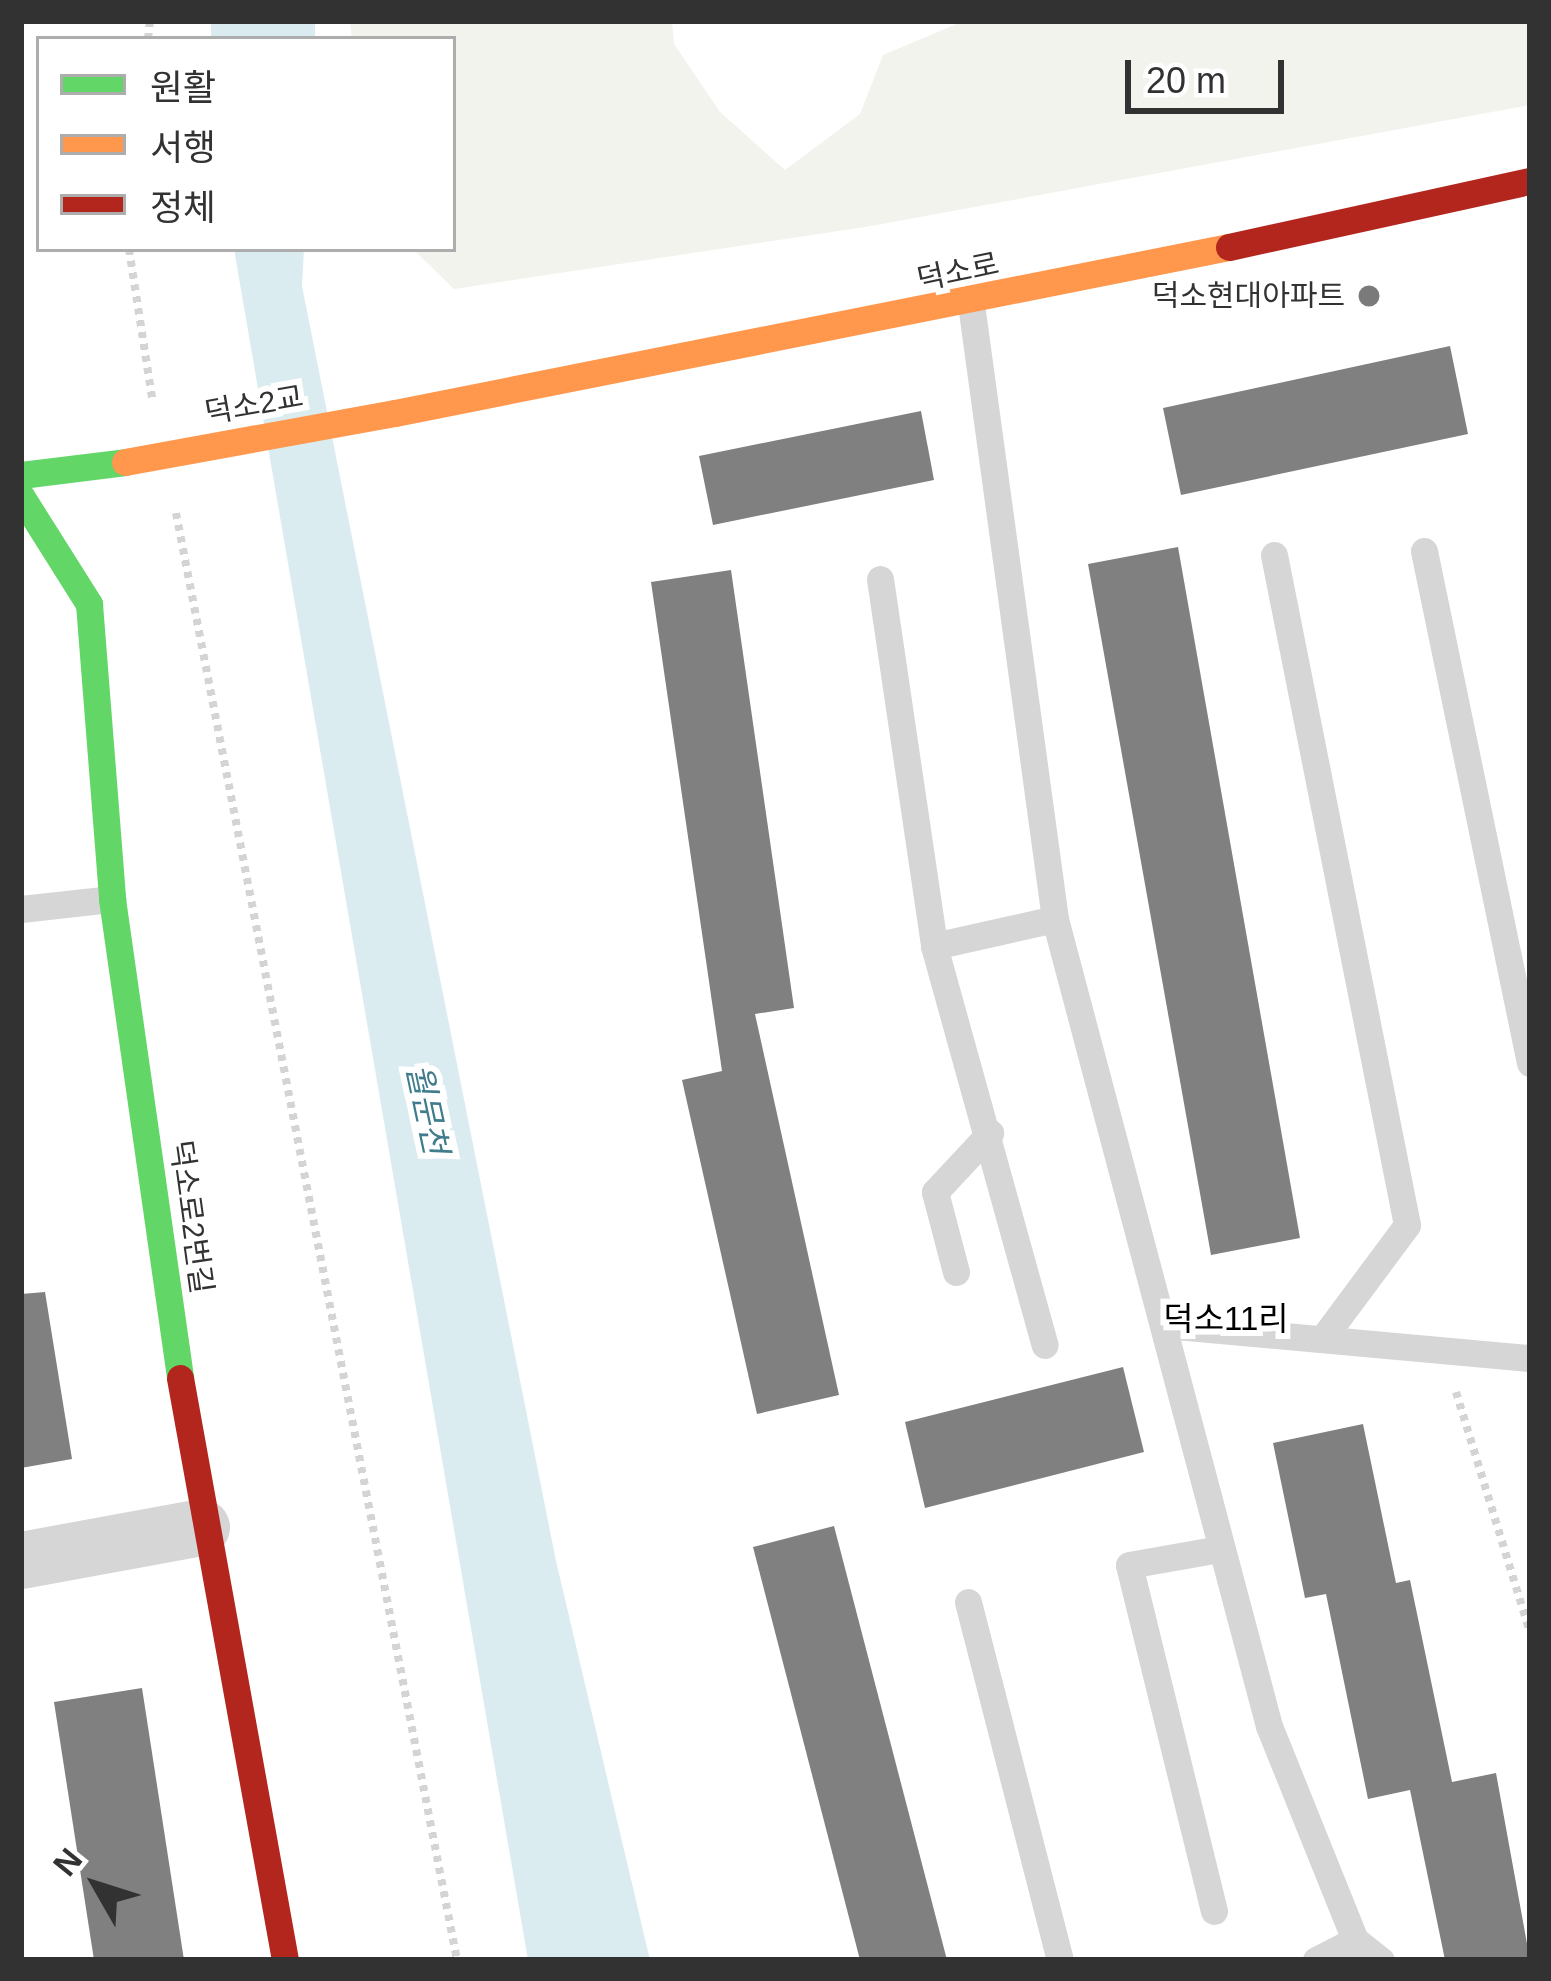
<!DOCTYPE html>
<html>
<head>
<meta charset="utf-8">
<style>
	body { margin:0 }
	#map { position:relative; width:1551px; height:1981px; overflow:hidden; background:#fff; font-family:Arial,"Noto Sans KR",sans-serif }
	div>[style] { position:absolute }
	.green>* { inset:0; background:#f1f3ec }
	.water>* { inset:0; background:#dbecf1 }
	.building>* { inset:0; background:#808080 }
	.path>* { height:8px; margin-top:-4px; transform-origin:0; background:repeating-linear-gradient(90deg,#d4d4d4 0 6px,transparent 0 12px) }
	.lane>* { height:27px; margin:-13.5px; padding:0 13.5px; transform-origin:13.5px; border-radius:13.5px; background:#d6d6d6 }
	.street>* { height:57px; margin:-28.5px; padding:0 28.5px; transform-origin:28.5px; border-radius:28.5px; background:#d6d6d6 }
	.fast>* { height:27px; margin:-13.5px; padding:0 13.5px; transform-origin:13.5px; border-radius:13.5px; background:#63d668 }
	.slow>* { height:27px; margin:-13.5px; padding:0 13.5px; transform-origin:13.5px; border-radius:13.5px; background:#ff974d }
	.jam>* { height:27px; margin:-13.5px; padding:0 13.5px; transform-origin:13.5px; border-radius:13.5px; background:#b3261e }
	.slow-bridge>* { height:27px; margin:-13.5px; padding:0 13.5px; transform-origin:13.5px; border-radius:13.5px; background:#ff974d }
	.dots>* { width:33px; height:33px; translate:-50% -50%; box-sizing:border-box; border:6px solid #fff; border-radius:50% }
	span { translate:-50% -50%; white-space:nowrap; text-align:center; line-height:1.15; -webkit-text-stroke:12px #fff; paint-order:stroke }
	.street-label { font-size:30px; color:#323232 }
	.poi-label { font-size:30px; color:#323232 }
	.right { translate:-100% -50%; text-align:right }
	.water-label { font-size:33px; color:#3f7c8c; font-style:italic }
	.neighbourhood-label { font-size:33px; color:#000 }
	.frame { position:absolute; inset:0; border:24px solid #323232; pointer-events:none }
	.legend { position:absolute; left:36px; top:36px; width:420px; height:216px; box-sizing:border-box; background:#fff; border:3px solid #adadad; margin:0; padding:15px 21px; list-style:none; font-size:36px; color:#323232 }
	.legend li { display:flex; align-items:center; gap:24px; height:60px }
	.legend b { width:60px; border:3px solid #adadad }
	.north { position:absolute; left:36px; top:1825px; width:120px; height:120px; -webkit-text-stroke:9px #fff; paint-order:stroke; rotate:309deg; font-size:33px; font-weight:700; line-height:48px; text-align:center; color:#323232 }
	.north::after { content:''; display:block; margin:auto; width:42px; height:54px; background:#323232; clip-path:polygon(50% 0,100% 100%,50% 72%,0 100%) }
	.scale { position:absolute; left:1125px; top:60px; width:159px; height:54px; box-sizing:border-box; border:6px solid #323232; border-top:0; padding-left:15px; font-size:36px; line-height:42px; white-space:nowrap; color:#323232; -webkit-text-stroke:9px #fff; paint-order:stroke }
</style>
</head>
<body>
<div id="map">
	<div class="green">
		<i style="clip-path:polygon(350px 21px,672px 21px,674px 44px,720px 112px,785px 170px,860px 114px,883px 55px,964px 21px,1530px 21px,1530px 105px,865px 227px,454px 289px,413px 249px,453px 249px,453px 39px,352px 39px)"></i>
	</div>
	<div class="water">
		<i style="clip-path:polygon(211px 21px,315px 21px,315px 39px,211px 39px)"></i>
		<i style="clip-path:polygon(234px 249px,304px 249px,302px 286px,556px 1561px,650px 1960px,528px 1960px)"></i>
	</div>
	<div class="building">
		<i style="clip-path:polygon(1450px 346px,1468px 434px,1181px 495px,1163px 408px)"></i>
		<i style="clip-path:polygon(921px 411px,934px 480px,713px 525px,699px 456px)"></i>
		<i style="clip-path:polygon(1178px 547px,1300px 1238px,1211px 1255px,1088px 564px)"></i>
		<i style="clip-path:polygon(731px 570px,794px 1008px,755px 1014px,839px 1395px,757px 1414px,682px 1080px,722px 1071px,651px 582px)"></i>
		<i style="clip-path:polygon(45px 1292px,72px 1459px,21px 1468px,21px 1294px)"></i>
		<i style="clip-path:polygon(1123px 1367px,1144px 1452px,925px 1508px,905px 1422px)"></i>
		<i style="clip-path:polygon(1363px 1424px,1396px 1583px,1410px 1580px,1452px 1782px,1496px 1773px,1530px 1960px,1445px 1960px,1410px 1790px,1368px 1799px,1326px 1594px,1305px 1598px,1273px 1443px)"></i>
		<i style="clip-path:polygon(834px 1526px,947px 1960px,860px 1960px,753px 1547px)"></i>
		<i style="clip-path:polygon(142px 1688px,184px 1960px,94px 1960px,54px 1702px)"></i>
	</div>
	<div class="path">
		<i style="left:148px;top:39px;width:18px;rotate:-84deg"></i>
		<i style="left:129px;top:249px;width:151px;rotate:81.2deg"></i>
		<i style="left:176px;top:513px;width:1474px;rotate:79.01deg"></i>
		<i style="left:1456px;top:1392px;width:251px;rotate:72.9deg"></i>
	</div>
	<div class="lane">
		<i style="left:971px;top:304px;width:621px;rotate:82.22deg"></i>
		<i style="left:1055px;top:919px;width:835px;rotate:75.15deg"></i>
		<i style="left:1269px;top:1726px;width:231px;rotate:68.1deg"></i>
		<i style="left:1355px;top:1940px;width:33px;rotate:38deg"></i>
		<i style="left:1424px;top:551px;width:523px;rotate:78.3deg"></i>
		<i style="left:1274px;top:555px;width:683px;rotate:78.77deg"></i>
		<i style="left:1407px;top:1225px;width:141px;rotate:126.6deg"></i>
		<i style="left:880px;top:579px;width:371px;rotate:81.6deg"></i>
		<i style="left:934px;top:946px;width:124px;rotate:-12.6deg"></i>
		<i style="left:21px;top:909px;width:92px;rotate:-6.3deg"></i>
		<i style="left:934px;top:946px;width:414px;rotate:74.5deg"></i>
		<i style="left:956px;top:1272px;width:83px;rotate:-104.7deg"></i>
		<i style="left:935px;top:1192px;width:81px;rotate:-47deg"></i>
		<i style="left:1165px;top:1325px;width:366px;rotate:5.2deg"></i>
		<i style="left:968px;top:1602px;width:370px;rotate:75.6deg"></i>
		<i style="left:1214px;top:1911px;width:356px;rotate:-103.8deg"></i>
		<i style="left:1129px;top:1565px;width:92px;rotate:-10deg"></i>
		<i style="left:1316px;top:1960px;width:44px;rotate:-27.1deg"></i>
	</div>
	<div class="street">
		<i style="left:21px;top:1560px;width:183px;rotate:-10.4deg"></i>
	</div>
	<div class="fast">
		<i style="left:21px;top:475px;width:105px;rotate:-7.1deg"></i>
		<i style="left:21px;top:496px;width:128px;rotate:57.8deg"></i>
		<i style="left:89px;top:604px;width:296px;rotate:85.5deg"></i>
		<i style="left:112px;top:899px;width:484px;rotate:81.9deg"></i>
	</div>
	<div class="slow">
		<i style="left:395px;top:413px;width:850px;rotate:-11.26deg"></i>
	</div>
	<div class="jam">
		<i style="left:1229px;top:247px;width:308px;rotate:-12.4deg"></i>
		<i style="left:180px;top:1378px;width:591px;rotate:79.77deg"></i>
	</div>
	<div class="slow-bridge">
		<i style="left:125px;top:462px;width:274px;rotate:-10.3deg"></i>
	</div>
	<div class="dots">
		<i style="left:1369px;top:296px;background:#7a7a7a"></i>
	</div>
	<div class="street-label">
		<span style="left:958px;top:272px;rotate:-12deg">덕소로</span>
		<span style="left:254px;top:405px;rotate:-10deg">덕소2교</span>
		<span style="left:191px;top:1217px;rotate:82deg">덕소로2번길</span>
	</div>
	<div class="poi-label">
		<span class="right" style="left:1345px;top:296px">덕소현대아파트</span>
	</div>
	<div class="water-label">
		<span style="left:427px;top:1109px;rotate:78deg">월문천</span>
	</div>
	<div class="neighbourhood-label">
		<span style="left:1226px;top:1319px">덕소11리</span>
	</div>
	<div class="frame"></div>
	<ul class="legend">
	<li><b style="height:15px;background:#63d668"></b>원활</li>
	<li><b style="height:15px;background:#ff974d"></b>서행</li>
	<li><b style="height:15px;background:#b3261e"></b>정체</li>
	</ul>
	<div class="north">N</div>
	<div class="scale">20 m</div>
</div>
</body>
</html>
